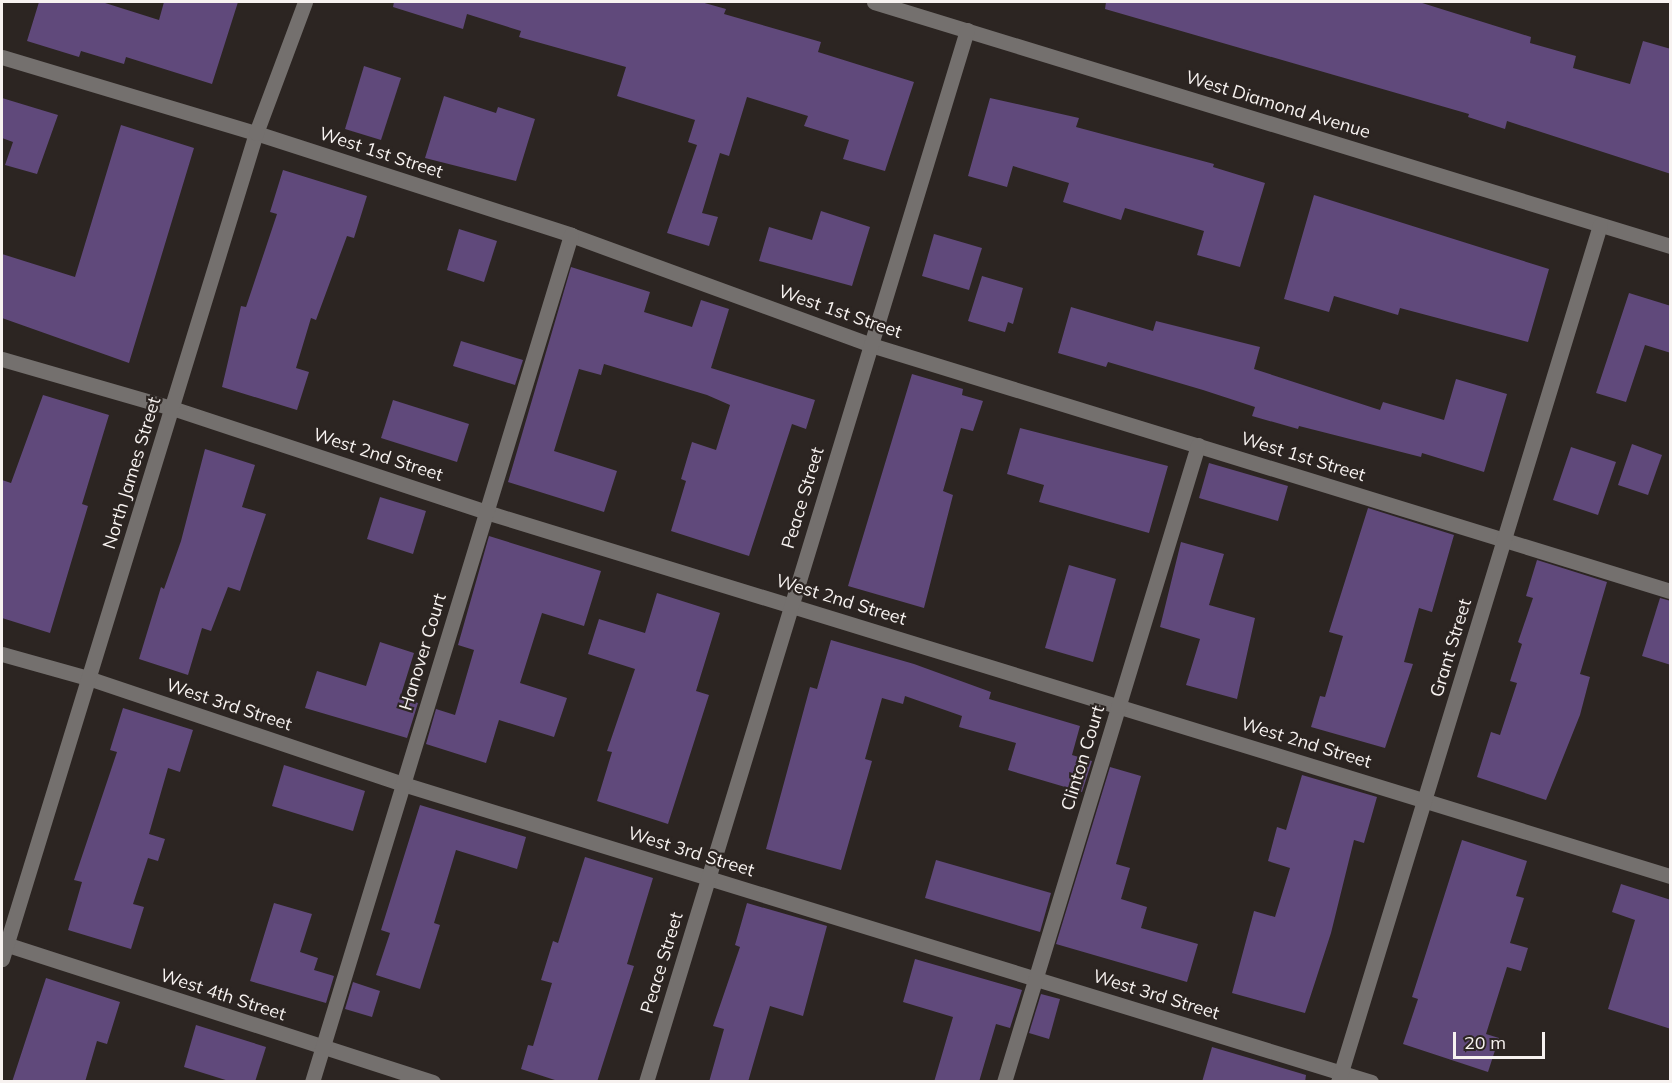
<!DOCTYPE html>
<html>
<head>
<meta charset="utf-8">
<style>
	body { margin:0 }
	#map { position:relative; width:1672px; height:1083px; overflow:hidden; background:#2c2522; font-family:Mulish,sans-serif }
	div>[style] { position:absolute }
	.building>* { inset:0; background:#60497b }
	.minor>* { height:15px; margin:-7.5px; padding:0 7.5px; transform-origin:7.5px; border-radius:7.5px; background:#74706e }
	span { translate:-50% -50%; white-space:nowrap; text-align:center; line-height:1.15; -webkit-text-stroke:4.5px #2c2522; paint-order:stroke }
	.street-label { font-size:18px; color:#f7f2f0 }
	.frame { position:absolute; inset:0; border:3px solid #f7f2f0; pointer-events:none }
	.scale { position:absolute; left:1453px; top:1032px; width:92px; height:27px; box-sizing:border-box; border:3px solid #f7f2f0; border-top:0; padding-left:8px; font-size:18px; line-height:21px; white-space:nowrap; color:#f7f2f0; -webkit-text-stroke:4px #2c2522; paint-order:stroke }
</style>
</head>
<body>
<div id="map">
	<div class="building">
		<i style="clip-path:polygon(39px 2px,102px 2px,159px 20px,164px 2px,238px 2px,212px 84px,126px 57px,124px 64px,81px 51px,79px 57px,27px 41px)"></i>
		<i style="clip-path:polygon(394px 2px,701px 2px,726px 9px,724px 14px,821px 42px,818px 52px,914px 82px,885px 171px,843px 159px,849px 140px,804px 126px,808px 116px,747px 97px,729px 156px,720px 153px,702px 213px,718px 217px,709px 246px,667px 233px,697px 145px,688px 142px,695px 120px,617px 96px,626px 67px,519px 37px,521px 31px,467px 14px,463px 29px,393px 7px)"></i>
		<i style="clip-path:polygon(1106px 2px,1419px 2px,1531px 37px,1530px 43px,1576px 56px,1573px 68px,1630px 84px,1643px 41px,1671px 49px,1671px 174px,1507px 121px,1505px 129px,1468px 117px,1469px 114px,1105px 9px)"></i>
		<i style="clip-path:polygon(364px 66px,401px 78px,381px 140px,345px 129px)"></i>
		<i style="clip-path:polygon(444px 96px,496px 113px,498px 107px,535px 119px,516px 181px,425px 158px)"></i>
		<i style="clip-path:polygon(2px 98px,58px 115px,37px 174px,5px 165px,13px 142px,2px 138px)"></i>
		<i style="clip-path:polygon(990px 98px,1079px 118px,1076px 127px,1214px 164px,1213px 167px,1265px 183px,1240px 267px,1197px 255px,1204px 231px,1125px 208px,1121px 220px,1063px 202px,1069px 183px,1013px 166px,1007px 187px,968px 176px)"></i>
		<i style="clip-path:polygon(121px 125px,194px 148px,129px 363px,2px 318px,2px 254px,75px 277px)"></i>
		<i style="clip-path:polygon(283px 170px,367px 196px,354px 238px,347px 236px,316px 320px,311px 318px,296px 368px,309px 372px,297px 410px,222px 387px,241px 306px,246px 307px,277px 214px,270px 212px)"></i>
		<i style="clip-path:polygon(1314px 195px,1549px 269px,1528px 342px,1400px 308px,1398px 315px,1334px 296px,1329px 312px,1284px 299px)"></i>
		<i style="clip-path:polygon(821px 211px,870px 227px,852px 286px,759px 261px,769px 227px,812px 240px)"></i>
		<i style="clip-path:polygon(459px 229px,497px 241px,484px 282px,447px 270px)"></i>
		<i style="clip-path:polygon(934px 234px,982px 248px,969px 290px,922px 276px)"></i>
		<i style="clip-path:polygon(571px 267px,650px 292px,644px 312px,692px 327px,701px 300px,729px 309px,711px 368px,815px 400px,806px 429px,792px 424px,749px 556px,671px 531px,686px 481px,681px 479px,692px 442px,716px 450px,730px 405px,707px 395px,604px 364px,601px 375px,579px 369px,554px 451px,617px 471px,604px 512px,508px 482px)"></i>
		<i style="clip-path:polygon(982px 276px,1023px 288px,1013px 324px,1008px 322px,1005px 332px,968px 321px)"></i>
		<i style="clip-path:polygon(1629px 293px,1671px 306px,1671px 353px,1645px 345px,1626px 402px,1596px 393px)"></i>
		<i style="clip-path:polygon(1071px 307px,1153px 331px,1156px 321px,1260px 347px,1254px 369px,1380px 410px,1383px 402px,1444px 420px,1456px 379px,1507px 394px,1484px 472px,1422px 453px,1421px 457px,1299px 426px,1298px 429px,1252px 416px,1255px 407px,1203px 390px,1108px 362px,1106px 367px,1058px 353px)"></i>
		<i style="clip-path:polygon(461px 341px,523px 360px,515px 385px,453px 366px)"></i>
		<i style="clip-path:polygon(912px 374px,963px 389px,962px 395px,983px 401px,973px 431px,961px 428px,943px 491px,953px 495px,924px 608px,848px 586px)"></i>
		<i style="clip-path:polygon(43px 395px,109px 415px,82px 504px,88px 506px,50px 633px,2px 618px,2px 480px,11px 483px)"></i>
		<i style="clip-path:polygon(393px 400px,469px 424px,457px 462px,381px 438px)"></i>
		<i style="clip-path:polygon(1020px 428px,1168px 466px,1149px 533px,1039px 502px,1044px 485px,1007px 474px)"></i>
		<i style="clip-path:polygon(1632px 444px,1662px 455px,1648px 495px,1618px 485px)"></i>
		<i style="clip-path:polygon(1571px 447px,1616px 462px,1598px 515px,1553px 500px)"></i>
		<i style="clip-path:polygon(205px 449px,255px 465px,242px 507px,266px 514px,240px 591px,228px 587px,211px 631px,202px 628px,188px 675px,139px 659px,161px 587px,164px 589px,181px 541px)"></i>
		<i style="clip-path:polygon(1209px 463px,1288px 486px,1278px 521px,1199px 498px)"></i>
		<i style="clip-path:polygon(380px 497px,426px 511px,413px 554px,367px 539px)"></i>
		<i style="clip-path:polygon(1368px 508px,1454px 535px,1432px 612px,1419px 608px,1404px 662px,1413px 664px,1385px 748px,1311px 727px,1320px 696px,1325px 697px,1343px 636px,1329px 632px)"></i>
		<i style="clip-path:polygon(489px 536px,601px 571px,584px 626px,542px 613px,520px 683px,567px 698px,554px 737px,499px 720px,486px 763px,426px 744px,436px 709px,455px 715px,474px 650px,458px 645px)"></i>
		<i style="clip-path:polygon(1181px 542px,1224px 554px,1209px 605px,1255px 618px,1237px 699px,1186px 685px,1200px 639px,1160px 627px)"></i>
		<i style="clip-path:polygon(1537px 560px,1607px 582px,1580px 674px,1590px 677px,1580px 715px,1546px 800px,1477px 777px,1491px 732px,1500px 735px,1517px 683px,1510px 681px,1522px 644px,1518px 642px,1533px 598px,1526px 596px)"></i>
		<i style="clip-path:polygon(1069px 565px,1116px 579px,1093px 662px,1045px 648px)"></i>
		<i style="clip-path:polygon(657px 593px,720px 613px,696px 691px,709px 695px,668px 824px,597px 801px,612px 752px,607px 751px,635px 669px,588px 654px,599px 619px,645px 633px)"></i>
		<i style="clip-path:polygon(1660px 598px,1671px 601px,1671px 665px,1642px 656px)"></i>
		<i style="clip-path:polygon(831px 640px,914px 664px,991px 692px,989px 699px,1080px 726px,1072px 755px,1092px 761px,1082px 792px,1008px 770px,1016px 743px,959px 727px,962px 716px,905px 696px,903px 704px,882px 698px,865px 759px,872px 761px,841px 870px,766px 849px,810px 687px,817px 689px)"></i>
		<i style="clip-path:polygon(380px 642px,414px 653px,400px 698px,418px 703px,407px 738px,305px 708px,317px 671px,366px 686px)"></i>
		<i style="clip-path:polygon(123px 708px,193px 730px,180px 772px,168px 768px,149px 834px,165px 839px,158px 861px,148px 858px,133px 904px,144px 907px,131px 949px,68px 930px,82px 882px,74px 880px,117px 752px,110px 750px)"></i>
		<i style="clip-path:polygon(284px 765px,365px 791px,353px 831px,272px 806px)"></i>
		<i style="clip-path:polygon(1110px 767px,1141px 776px,1116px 864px,1130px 868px,1121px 899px,1147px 907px,1141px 928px,1198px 944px,1187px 982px,1056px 944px)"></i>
		<i style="clip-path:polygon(1302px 775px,1377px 797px,1364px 843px,1354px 840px,1331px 933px,1305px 1013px,1232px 993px,1254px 911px,1275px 917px,1290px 868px,1268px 861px,1277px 827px,1286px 830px)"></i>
		<i style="clip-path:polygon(420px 805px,526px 837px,517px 869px,456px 850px,434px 923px,440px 925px,420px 989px,376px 975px,390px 933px,381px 930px)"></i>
		<i style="clip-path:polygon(1462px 840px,1527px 861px,1516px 896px,1524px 898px,1510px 943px,1528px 948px,1521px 971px,1507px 967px,1486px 1034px,1499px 1038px,1488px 1072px,1403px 1044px,1418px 999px,1412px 997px)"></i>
		<i style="clip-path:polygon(585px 857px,653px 878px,627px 964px,634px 966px,597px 1082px,561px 1082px,521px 1069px,528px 1045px,533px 1046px,552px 983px,541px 980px,553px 941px,558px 943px)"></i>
		<i style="clip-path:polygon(936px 860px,1051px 893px,1040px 932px,925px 898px)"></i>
		<i style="clip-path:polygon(1621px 884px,1671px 900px,1671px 1029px,1608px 1009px,1635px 920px,1612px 912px)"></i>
		<i style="clip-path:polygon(274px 903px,312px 914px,300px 952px,318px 958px,314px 970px,334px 976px,326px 1003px,250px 981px)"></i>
		<i style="clip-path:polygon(747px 903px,827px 926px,803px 1016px,770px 1006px,748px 1082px,709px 1082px,724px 1029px,713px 1026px,740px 947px,735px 945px)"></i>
		<i style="clip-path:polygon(915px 959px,1022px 990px,1010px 1028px,996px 1024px,979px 1082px,934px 1082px,953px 1017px,903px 1002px)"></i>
		<i style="clip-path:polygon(46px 978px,120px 1002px,107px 1044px,97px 1041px,85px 1082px,12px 1082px)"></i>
		<i style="clip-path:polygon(353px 982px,380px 991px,372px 1017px,345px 1009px)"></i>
		<i style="clip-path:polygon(1041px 994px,1060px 999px,1049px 1039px,1029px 1033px)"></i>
		<i style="clip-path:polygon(196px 1025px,266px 1047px,255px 1082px,232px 1082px,184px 1067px)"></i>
		<i style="clip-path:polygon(1212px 1047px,1306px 1075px,1305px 1082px,1202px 1082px)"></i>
	</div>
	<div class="minor">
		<i style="left:874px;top:2px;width:833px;rotate:17.04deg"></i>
		<i style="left:2px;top:57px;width:265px;rotate:16.7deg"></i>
		<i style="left:256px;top:133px;width:331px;rotate:17.9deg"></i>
		<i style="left:571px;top:235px;width:320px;rotate:20.1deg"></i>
		<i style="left:871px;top:345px;width:836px;rotate:17.11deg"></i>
		<i style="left:2px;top:359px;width:177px;rotate:16.1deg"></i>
		<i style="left:172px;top:408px;width:331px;rotate:18.3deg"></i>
		<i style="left:486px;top:512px;width:1239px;rotate:17.09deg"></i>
		<i style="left:2px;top:654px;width:89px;rotate:15.6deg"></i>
		<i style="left:88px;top:678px;width:332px;rotate:18.6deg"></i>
		<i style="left:403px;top:784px;width:1013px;rotate:17.11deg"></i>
		<i style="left:2px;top:943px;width:453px;rotate:17.9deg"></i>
		<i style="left:2px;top:959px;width:864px;rotate:-72.91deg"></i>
		<i style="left:256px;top:133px;width:140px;rotate:-69.5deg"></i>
		<i style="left:312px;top:1082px;width:886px;rotate:-73deg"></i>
		<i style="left:646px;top:1082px;width:1100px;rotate:-73.03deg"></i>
		<i style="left:1004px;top:1082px;width:666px;rotate:-73.06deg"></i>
		<i style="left:1338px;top:1082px;width:896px;rotate:-73deg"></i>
	</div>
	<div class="street-label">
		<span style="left:1278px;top:105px;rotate:17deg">West Diamond Avenue</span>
		<span style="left:381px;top:153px;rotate:18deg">West 1st Street</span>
		<span style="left:840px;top:312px;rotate:19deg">West 1st Street</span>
		<span style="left:378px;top:455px;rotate:18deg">West 2nd Street</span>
		<span style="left:1303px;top:457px;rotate:17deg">West 1st Street</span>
		<span style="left:132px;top:473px;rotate:-73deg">North James Street</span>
		<span style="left:803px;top:498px;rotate:-73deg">Peace Street</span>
		<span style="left:841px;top:600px;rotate:17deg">West 2nd Street</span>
		<span style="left:1451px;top:648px;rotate:-73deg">Grant Street</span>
		<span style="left:423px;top:652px;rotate:-73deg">Hanover Court</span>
		<span style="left:229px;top:705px;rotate:18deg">West 3rd Street</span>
		<span style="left:1306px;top:743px;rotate:17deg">West 2nd Street</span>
		<span style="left:1083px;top:758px;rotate:-73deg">Clinton Court</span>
		<span style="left:691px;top:852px;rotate:17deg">West 3rd Street</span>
		<span style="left:662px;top:963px;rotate:-73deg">Peace Street</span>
		<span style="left:223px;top:995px;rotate:18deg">West 4th Street</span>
		<span style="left:1156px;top:995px;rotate:17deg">West 3rd Street</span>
	</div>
	<div class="frame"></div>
	<div class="scale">20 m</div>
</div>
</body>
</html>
